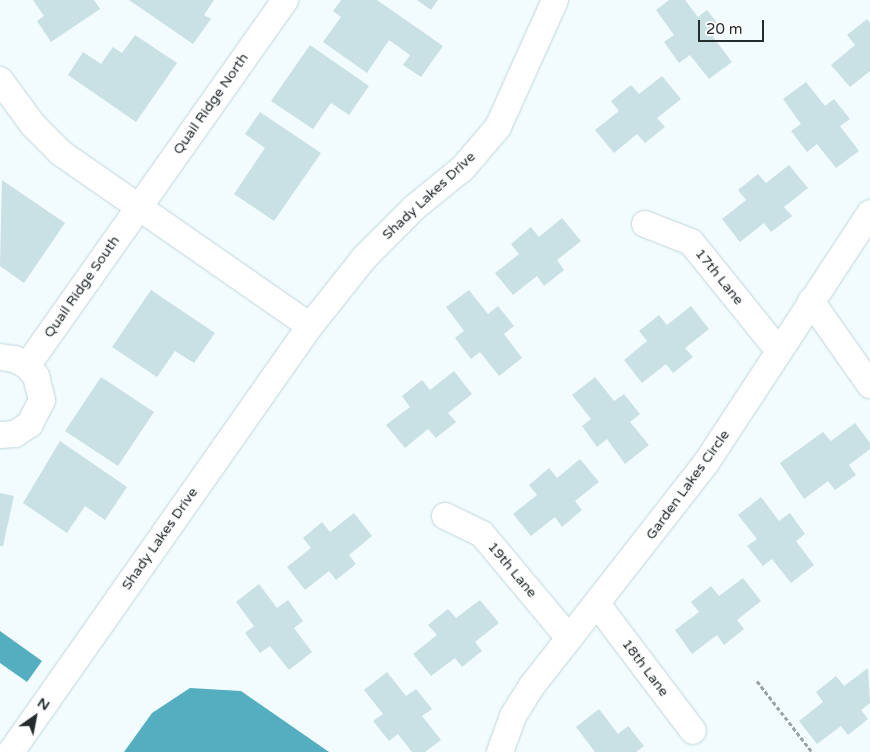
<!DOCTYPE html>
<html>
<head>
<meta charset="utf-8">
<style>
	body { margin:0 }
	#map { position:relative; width:870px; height:752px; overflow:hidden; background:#f2fcfe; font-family:"Varela Round",sans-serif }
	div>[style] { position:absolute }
	.water>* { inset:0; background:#55aebf }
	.building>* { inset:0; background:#c9e0e4 }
	.path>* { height:3px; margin-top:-1.5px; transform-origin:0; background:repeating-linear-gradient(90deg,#99a2a4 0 4px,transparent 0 6.5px) }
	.roads { filter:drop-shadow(0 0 1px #bfd5da) drop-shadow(0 0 1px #bfd5da) }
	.street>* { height:26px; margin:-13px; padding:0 13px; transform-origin:13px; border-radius:13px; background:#fff }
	span { translate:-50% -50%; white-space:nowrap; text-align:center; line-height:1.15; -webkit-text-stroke:5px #fff; paint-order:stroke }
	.street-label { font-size:14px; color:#242c2e }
	.north { position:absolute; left:10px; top:692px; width:50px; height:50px; -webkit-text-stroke:4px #fff; paint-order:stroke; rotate:33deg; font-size:14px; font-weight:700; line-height:20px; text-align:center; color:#242c2e }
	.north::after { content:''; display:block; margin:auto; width:18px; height:22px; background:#242c2e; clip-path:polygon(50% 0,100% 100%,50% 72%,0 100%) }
	.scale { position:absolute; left:698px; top:20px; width:66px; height:22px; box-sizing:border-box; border:2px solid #242c2e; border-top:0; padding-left:6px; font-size:15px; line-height:18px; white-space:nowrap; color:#242c2e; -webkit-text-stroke:4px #fff; paint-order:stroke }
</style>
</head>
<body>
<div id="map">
	<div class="water">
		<i style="clip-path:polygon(0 631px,42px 661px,27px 682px,0 663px)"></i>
		<i style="clip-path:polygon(190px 688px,241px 691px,329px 752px,124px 752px,152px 713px)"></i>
	</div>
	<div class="building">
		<i style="clip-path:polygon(33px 0,94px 0,100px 9px,51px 42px,37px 21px,44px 16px)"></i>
		<i style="clip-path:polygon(129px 0,214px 0,204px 15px,211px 19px,193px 44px)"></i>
		<i style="clip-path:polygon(341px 0,377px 0,443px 46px,421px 77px,403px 65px,410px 55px,389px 40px,367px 73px,323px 42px,341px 17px,333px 11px)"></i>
		<i style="clip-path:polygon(417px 0,438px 0,431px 10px)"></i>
		<i style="clip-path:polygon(669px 0,685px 0,698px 17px,707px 10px,723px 30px,713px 37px,732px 62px,709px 79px,690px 55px,679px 63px,664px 42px,674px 35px,656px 10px)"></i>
		<i style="clip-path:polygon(867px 19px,870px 23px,870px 71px,850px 87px,831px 65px,855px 45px,847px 35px)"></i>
		<i style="clip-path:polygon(135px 35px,177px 63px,136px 122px,68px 75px,83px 52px,101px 64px,113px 47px,122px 53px)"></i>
		<i style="clip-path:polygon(310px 45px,369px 86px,349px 115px,331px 103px,313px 129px,271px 101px)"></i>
		<i style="clip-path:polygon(662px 76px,681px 99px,657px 118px,665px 127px,645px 143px,637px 134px,614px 153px,595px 130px,619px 111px,611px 101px,631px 85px,639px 94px)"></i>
		<i style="clip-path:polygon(806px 82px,825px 106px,834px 99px,850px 119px,840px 126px,859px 151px,836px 168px,817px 144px,807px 152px,791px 131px,801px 124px,783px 99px)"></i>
		<i style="clip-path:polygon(260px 112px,321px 153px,274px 221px,234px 194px,265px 148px,245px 134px)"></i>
		<i style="clip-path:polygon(789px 165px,808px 188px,784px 207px,792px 216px,771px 232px,764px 223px,740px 242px,722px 219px,746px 200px,738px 190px,758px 174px,766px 183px)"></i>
		<i style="clip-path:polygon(2px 180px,65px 223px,24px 283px,0 266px)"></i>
		<i style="clip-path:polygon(562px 218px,581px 241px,557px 260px,564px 270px,544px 286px,537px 276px,513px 295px,495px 273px,519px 254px,511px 244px,531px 227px,539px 237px)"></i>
		<i style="clip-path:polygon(151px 290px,215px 333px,194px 363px,175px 351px,157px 377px,112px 347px)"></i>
		<i style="clip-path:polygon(469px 290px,488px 314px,498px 306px,514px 326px,504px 334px,522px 358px,499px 376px,480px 352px,471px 359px,455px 338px,464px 331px,446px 307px)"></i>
		<i style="clip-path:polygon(691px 306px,709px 329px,685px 348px,693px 357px,673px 373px,666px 364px,642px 383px,624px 360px,647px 341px,639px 331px,659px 315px,667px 325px)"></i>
		<i style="clip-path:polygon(454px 371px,472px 394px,448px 413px,456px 422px,436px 438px,428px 429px,405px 448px,386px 425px,410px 407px,402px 396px,422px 380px,430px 390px)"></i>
		<i style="clip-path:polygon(101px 377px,154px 412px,118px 466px,65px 431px)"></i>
		<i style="clip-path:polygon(595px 377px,614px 401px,624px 394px,640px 414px,630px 422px,649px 445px,625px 464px,607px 439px,597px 447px,582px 426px,591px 419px,572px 395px)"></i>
		<i style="clip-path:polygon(855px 423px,870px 443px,870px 449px,849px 465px,856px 475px,835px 490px,828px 481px,804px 499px,780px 463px,823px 432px,831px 441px)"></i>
		<i style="clip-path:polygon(60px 441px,127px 487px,105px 520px,85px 506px,67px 533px,23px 503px)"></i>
		<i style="clip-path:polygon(580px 459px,599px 482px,575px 501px,582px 510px,562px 527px,555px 517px,531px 536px,513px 514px,537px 495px,529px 485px,549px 468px,557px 478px)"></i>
		<i style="clip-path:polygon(0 493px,14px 496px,3px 546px,0 546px)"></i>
		<i style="clip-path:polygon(761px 497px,779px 521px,790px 513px,805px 534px,796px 541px,814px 565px,791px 583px,772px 559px,763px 566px,747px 546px,757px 539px,738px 515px)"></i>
		<i style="clip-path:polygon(354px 513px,372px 536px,349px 555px,356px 564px,336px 580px,329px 571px,305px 590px,287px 567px,311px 548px,303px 538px,322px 522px,330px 532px)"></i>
		<i style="clip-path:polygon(743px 578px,761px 601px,737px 620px,744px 629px,724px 645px,717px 635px,692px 654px,675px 630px,699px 612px,691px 602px,711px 586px,719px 596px)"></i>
		<i style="clip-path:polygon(259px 584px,277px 608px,288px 600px,303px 621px,294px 628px,312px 652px,289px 670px,270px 646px,260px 653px,245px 633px,254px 626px,236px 602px)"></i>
		<i style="clip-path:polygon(480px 600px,499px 623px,475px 642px,482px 651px,462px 667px,455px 658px,431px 676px,413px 654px,437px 635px,428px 625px,448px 609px,456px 618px)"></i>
		<i style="clip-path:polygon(868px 668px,870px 703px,861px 710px,868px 719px,848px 735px,841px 726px,817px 744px,799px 721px,823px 702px,816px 692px,836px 676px,844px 686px)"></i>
		<i style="clip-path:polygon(387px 672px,406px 696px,416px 689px,432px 709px,422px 716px,441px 740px,425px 752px,412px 752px,398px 734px,389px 741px,373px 721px,383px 714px,364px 690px)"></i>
		<i style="clip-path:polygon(599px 709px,618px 734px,628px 726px,644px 746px,636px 752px,595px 752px,576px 727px)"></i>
	</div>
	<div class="path">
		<i style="left:757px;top:681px;width:90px;rotate:52.2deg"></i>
	</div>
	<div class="roads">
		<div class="street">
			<i style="left:0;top:80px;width:56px;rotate:53.7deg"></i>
			<i style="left:33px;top:125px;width:40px;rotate:45deg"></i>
			<i style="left:61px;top:153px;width:303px;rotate:34.8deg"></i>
			<i style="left:645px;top:224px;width:49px;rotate:21.4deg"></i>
			<i style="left:691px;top:242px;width:140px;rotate:51.1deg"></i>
			<i style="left:811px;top:301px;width:103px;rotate:54.9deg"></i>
			<i style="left:0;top:357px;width:15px;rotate:8deg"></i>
			<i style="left:15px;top:359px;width:14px;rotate:30deg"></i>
			<i style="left:27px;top:366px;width:13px;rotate:48deg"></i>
			<i style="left:36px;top:376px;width:25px;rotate:76deg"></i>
			<i style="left:42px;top:400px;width:27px;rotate:117deg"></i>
			<i style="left:30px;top:424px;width:18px;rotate:146deg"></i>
			<i style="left:15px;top:434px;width:15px;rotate:176deg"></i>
			<i style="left:27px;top:366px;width:448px;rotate:-54.8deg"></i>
			<i style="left:445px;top:516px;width:41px;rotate:25.9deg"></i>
			<i style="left:482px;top:534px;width:136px;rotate:50.1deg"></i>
			<i style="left:597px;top:604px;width:159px;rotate:52.9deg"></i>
			<i style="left:11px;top:752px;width:520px;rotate:-54.94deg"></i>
			<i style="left:310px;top:326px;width:87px;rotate:-51.5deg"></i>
			<i style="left:364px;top:258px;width:72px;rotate:-45deg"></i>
			<i style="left:415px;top:207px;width:62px;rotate:-39.1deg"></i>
			<i style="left:463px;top:168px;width:54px;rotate:-49.5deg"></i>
			<i style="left:498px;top:127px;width:139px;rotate:-65.8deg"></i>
			<i style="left:500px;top:752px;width:38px;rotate:-70deg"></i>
			<i style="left:513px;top:716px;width:34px;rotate:-58deg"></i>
			<i style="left:531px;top:687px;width:284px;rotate:-52deg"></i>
			<i style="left:706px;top:463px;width:299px;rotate:-56.7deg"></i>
		</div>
	</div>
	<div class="street-label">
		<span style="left:211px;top:104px;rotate:-55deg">Quail Ridge North</span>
		<span style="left:429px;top:196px;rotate:-43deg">Shady Lakes Drive</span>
		<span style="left:719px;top:277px;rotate:51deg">17th Lane</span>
		<span style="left:82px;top:287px;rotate:-55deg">Quail Ridge South</span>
		<span style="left:688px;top:485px;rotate:-54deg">Garden Lakes Circle</span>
		<span style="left:160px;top:539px;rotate:-55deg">Shady Lakes Drive</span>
		<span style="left:512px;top:570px;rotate:50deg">19th Lane</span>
		<span style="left:645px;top:668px;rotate:53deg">18th Lane</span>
	</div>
	<div class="north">N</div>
	<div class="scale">20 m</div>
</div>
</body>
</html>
